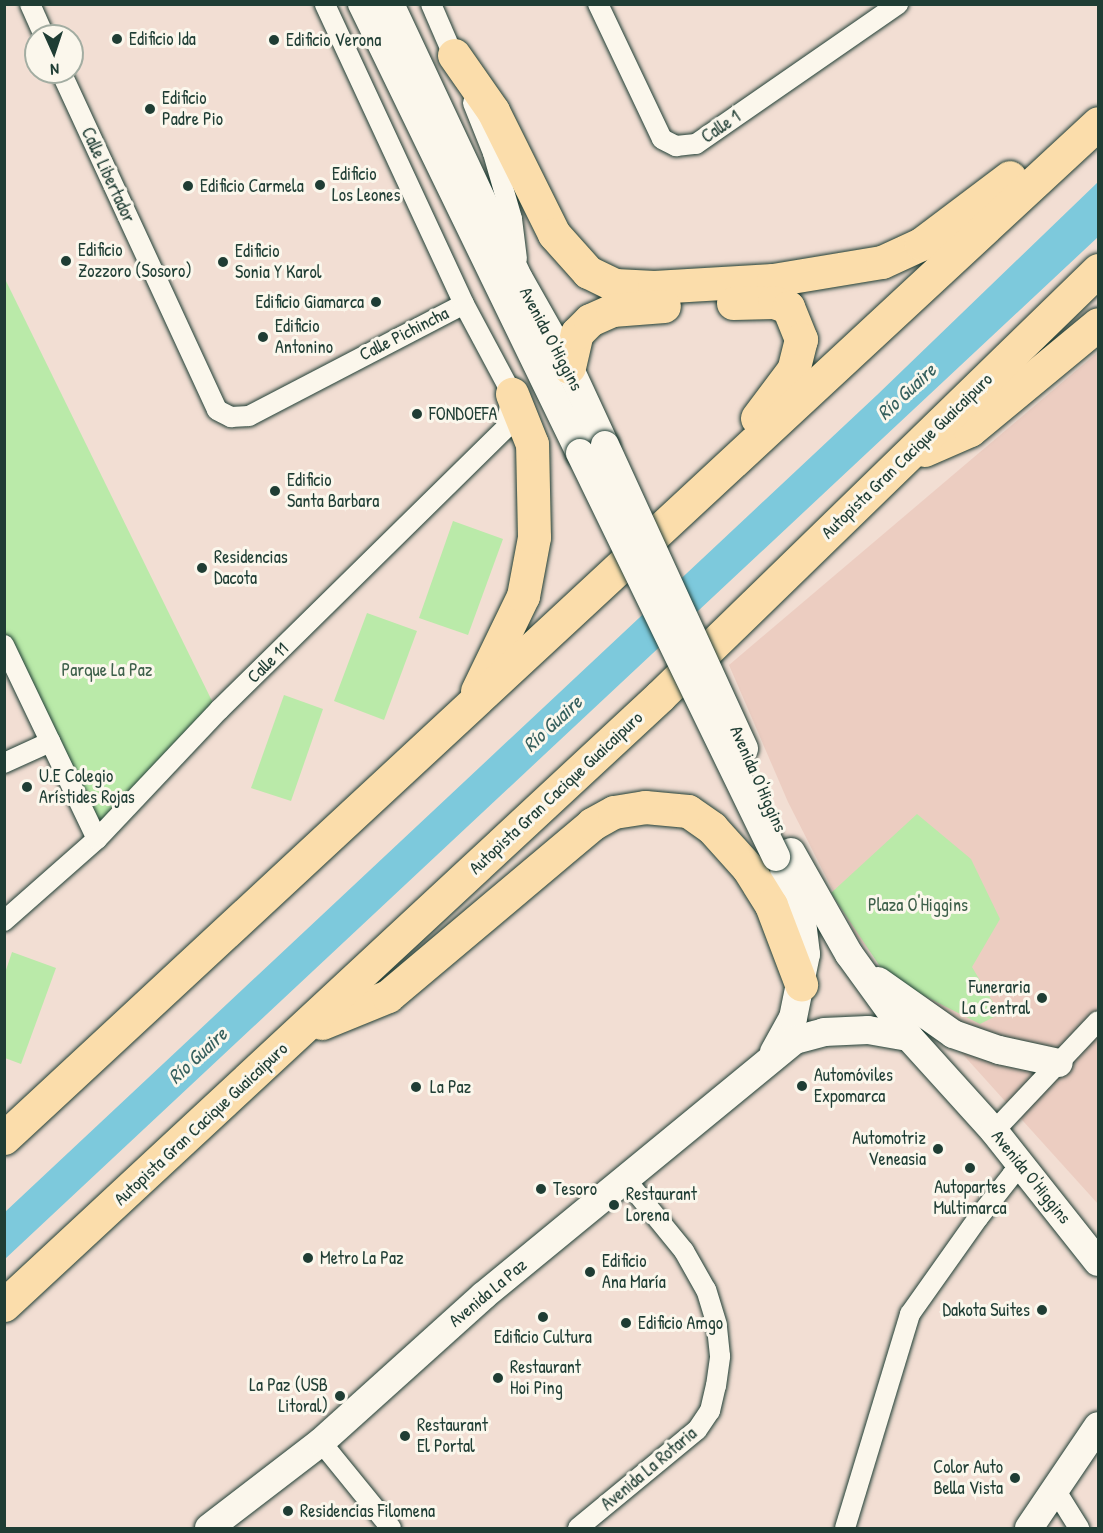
<!DOCTYPE html>
<html>
<head>
<meta charset="utf-8">
<style>
	body { margin:0 }
	#map { position:relative; width:1103px; height:1533px; overflow:hidden; background:#f2ded3; font-family:"Patrick Hand",sans-serif }
	div>[style] { position:absolute }
	.built>* { inset:0; background:#eccdc1 }
	.green>* { inset:0; background:#baeaa9 }
	.water>* { inset:0; background:#7dc9dc }
	.roads { filter:drop-shadow(0 0 2px #1f3d34) drop-shadow(0 0 2px #1f3d34) }
	.minor>* { height:20px; margin:-10px; padding:0 10px; transform-origin:10px; border-radius:10px; background:#fbf7ec }
	.secondary>* { height:28px; margin:-14px; padding:0 14px; transform-origin:14px; border-radius:14px; background:#fbf7ec }
	.motorway>* { height:33px; margin:-16.5px; padding:0 16.5px; transform-origin:16.5px; border-radius:16.5px; background:#fbddab }
	.bridges { filter:drop-shadow(0 0 2px #1f3d34) drop-shadow(0 0 2px #1f3d34) }
	.secondary-bridge>* { height:28px; margin:-14px; padding:0 14px; transform-origin:14px; border-radius:14px; background:#fbf7ec }
	.dots>* { width:16px; height:16px; translate:-50% -50%; box-sizing:border-box; border:3px solid #fbf7ec; border-radius:50% }
	span { translate:-50% -50%; white-space:nowrap; text-align:center; line-height:1.15; -webkit-text-stroke:6px #fbf7ec; paint-order:stroke }
	.poi-label { font-size:18px; color:#1f3d34 }
	.left { translate:0 -50%; text-align:left }
	.right { translate:-100% -50%; text-align:right }
	.street-label { font-size:18px; color:#1f3d34 }
	.park-label { font-size:18px; color:#3e604b }
	.water-label { font-size:20px; color:#36605e; font-style:italic }
	.frame { position:absolute; inset:0; border:6px solid #1f3d34; pointer-events:none }
	.north { position:absolute; left:24px; top:24px; width:60px; height:60px; box-sizing:border-box; background:#fbf7ec; border:2px solid #a3ada2; border-radius:50%; rotate:177deg; font-size:16px; font-weight:700; line-height:24px; text-align:center; color:#1f3d34 }
	.north::after { content:''; display:block; margin:auto; width:21px; height:27px; background:#1f3d34; clip-path:polygon(50% 0,100% 100%,50% 72%,0 100%) }
</style>
</head>
<body>
<div id="map">
	<div class="built">
		<i style="clip-path:polygon(1098px 352px,1098px 1204px,856px 936px,788px 802px,729px 665px)"></i>
	</div>
	<div class="green">
		<i style="clip-path:polygon(5px 279px,214px 705px,96px 831px,5px 642px)"></i>
		<i style="clip-path:polygon(453px 521px,503px 539px,468px 635px,419px 618px)"></i>
		<i style="clip-path:polygon(367px 613px,417px 631px,384px 720px,334px 701px)"></i>
		<i style="clip-path:polygon(284px 695px,323px 709px,291px 801px,251px 788px)"></i>
		<i style="clip-path:polygon(917px 814px,971px 859px,1000px 919px,972px 967px,1000px 1014px,980px 1024px,887px 977px,831px 893px)"></i>
		<i style="clip-path:polygon(12px 952px,56px 968px,21px 1064px,5px 1058px,5px 973px)"></i>
	</div>
	<div class="water">
		<i style="clip-path:polygon(1098px 182px,1098px 237px,5px 1259px,5px 1212px,877px 395px)"></i>
	</div>
	<div class="roads">
		<div class="minor">
			<i style="left:30px;top:4px;width:35px;rotate:66deg"></i>
			<i style="left:431px;top:4px;width:65px;rotate:66.6deg"></i>
			<i style="left:598px;top:4px;width:149px;rotate:64.6deg"></i>
			<i style="left:662px;top:139px;width:16px;rotate:27deg"></i>
			<i style="left:676px;top:146px;width:20px;rotate:-6deg"></i>
			<i style="left:696px;top:144px;width:246px;rotate:-34.7deg"></i>
			<i style="left:61px;top:72px;width:372px;rotate:65.2deg"></i>
			<i style="left:217px;top:410px;width:16px;rotate:27deg"></i>
			<i style="left:231px;top:417px;width:18px;rotate:-3deg"></i>
			<i style="left:249px;top:416px;width:242px;rotate:-27.5deg"></i>
			<i style="left:473px;top:103px;width:54px;rotate:68.2deg"></i>
			<i style="left:493px;top:153px;width:69px;rotate:73.9deg"></i>
			<i style="left:512px;top:219px;width:40px;rotate:82.9deg"></i>
			<i style="left:4px;top:645px;width:215px;rotate:64.4deg"></i>
			<i style="left:4px;top:763px;width:51px;rotate:-24.5deg"></i>
			<i style="left:4px;top:921px;width:124px;rotate:-41.4deg"></i>
			<i style="left:97px;top:839px;width:178px;rotate:-46.6deg"></i>
			<i style="left:219px;top:710px;width:402px;rotate:-44.5deg"></i>
			<i style="left:506px;top:428px;width:35px;rotate:-80deg"></i>
			<i style="left:512px;top:394px;width:102px;rotate:-118.1deg"></i>
			<i style="left:464px;top:304px;width:331px;rotate:-114.9deg"></i>
			<i style="left:994px;top:1131px;width:151px;rotate:-46.6deg"></i>
			<i style="left:321px;top:1442px;width:111px;rotate:50.9deg"></i>
			<i style="left:1056px;top:1491px;width:44px;rotate:58.1deg"></i>
			<i style="left:578px;top:1528px;width:154px;rotate:-39.5deg"></i>
			<i style="left:697px;top:1430px;width:23px;rotate:-56deg"></i>
			<i style="left:710px;top:1411px;width:26px;rotate:-77deg"></i>
			<i style="left:716px;top:1386px;width:30px;rotate:-82deg"></i>
			<i style="left:720px;top:1356px;width:31px;rotate:-96deg"></i>
			<i style="left:717px;top:1325px;width:37px;rotate:-107deg"></i>
			<i style="left:706px;top:1290px;width:45px;rotate:-119.4deg"></i>
			<i style="left:684px;top:1251px;width:92px;rotate:-129.2deg"></i>
			<i style="left:845px;top:1528px;width:224px;rotate:-73.1deg"></i>
			<i style="left:910px;top:1314px;width:118px;rotate:-54.7deg"></i>
			<i style="left:978px;top:1218px;width:55px;rotate:-51.7deg"></i>
			<i style="left:1012px;top:1175px;width:14px;rotate:-30deg"></i>
		</div>
		<div class="secondary">
			<i style="left:362px;top:4px;width:499px;rotate:64.1deg"></i>
			<i style="left:390px;top:4px;width:304px;rotate:64.9deg"></i>
			<i style="left:519px;top:279px;width:101px;rotate:60.4deg"></i>
			<i style="left:569px;top:367px;width:86px;rotate:65.2deg"></i>
			<i style="left:791px;top:852px;width:117px;rotate:60.4deg"></i>
			<i style="left:849px;top:954px;width:102px;rotate:54.1deg"></i>
			<i style="left:909px;top:1037px;width:127px;rotate:47.9deg"></i>
			<i style="left:994px;top:1131px;width:167px;rotate:51.6deg"></i>
			<i style="left:878px;top:981px;width:92px;rotate:35.2deg"></i>
			<i style="left:953px;top:1034px;width:49px;rotate:19.2deg"></i>
			<i style="left:999px;top:1050px;width:61px;rotate:12.2deg"></i>
			<i style="left:774px;top:1052px;width:39px;rotate:-61deg"></i>
			<i style="left:793px;top:1018px;width:65px;rotate:-78.5deg"></i>
			<i style="left:806px;top:954px;width:41px;rotate:-97deg"></i>
			<i style="left:801px;top:913px;width:44px;rotate:-112.5deg"></i>
			<i style="left:209px;top:1528px;width:141px;rotate:-37.5deg"></i>
			<i style="left:321px;top:1442px;width:218px;rotate:-42deg"></i>
			<i style="left:483px;top:1296px;width:404px;rotate:-39.4deg"></i>
			<i style="left:795px;top:1040px;width:30px;rotate:-15deg"></i>
			<i style="left:824px;top:1032px;width:44px;rotate:-2.6deg"></i>
			<i style="left:868px;top:1030px;width:42px;rotate:9.7deg"></i>
			<i style="left:1029px;top:1528px;width:123px;rotate:-55.9deg"></i>
		</div>
		<div class="motorway">
			<i style="left:454px;top:55px;width:68px;rotate:55.1deg"></i>
			<i style="left:493px;top:111px;width:137px;rotate:63.6deg"></i>
			<i style="left:554px;top:234px;width:51px;rotate:48.2deg"></i>
			<i style="left:588px;top:272px;width:30px;rotate:26deg"></i>
			<i style="left:615px;top:285px;width:39px;rotate:3deg"></i>
			<i style="left:654px;top:287px;width:119px;rotate:-3.4deg"></i>
			<i style="left:773px;top:280px;width:110px;rotate:-9.4deg"></i>
			<i style="left:882px;top:262px;width:43px;rotate:-24.8deg"></i>
			<i style="left:921px;top:244px;width:111px;rotate:-37deg"></i>
			<i style="left:733px;top:303px;width:41px;rotate:-1.4deg"></i>
			<i style="left:774px;top:302px;width:15px;rotate:20deg"></i>
			<i style="left:788px;top:307px;width:35px;rotate:68deg"></i>
			<i style="left:801px;top:339px;width:32px;rotate:104deg"></i>
			<i style="left:793px;top:370px;width:60px;rotate:126.9deg"></i>
			<i style="left:569px;top:367px;width:35px;rotate:-77deg"></i>
			<i style="left:577px;top:333px;width:18px;rotate:-45deg"></i>
			<i style="left:590px;top:320px;width:24px;rotate:-24deg"></i>
			<i style="left:612px;top:310px;width:52px;rotate:-4.4deg"></i>
			<i style="left:924px;top:450px;width:50px;rotate:-23.5deg"></i>
			<i style="left:970px;top:430px;width:166px;rotate:-39.6deg"></i>
			<i style="left:477px;top:691px;width:106px;rotate:-64.2deg"></i>
			<i style="left:523px;top:596px;width:60px;rotate:-79.4deg"></i>
			<i style="left:534px;top:537px;width:93px;rotate:-91.2deg"></i>
			<i style="left:532px;top:444px;width:54px;rotate:-111.8deg"></i>
			<i style="left:322px;top:1023px;width:71px;rotate:-22.2deg"></i>
			<i style="left:388px;top:996px;width:267px;rotate:-40.1deg"></i>
			<i style="left:592px;top:824px;width:25px;rotate:-29deg"></i>
			<i style="left:614px;top:812px;width:31px;rotate:-9deg"></i>
			<i style="left:645px;top:807px;width:43px;rotate:5.3deg"></i>
			<i style="left:688px;top:811px;width:29px;rotate:35deg"></i>
			<i style="left:712px;top:828px;width:54px;rotate:48deg"></i>
			<i style="left:748px;top:868px;width:44px;rotate:58.1deg"></i>
			<i style="left:771px;top:905px;width:85px;rotate:69.2deg"></i>
			<i style="left:4px;top:1138px;width:1492px;rotate:-42.85deg"></i>
			<i style="left:4px;top:1305px;width:895px;rotate:-42.87deg"></i>
			<i style="left:660px;top:696px;width:611px;rotate:-44.2deg"></i>
		</div>
	</div>
	<div class="bridges">
		<div class="secondary-bridge">
			<i style="left:605px;top:445px;width:334px;rotate:65.4deg"></i>
			<i style="left:580px;top:453px;width:449px;rotate:64.1deg"></i>
		</div>
	</div>
	<div class="dots">
		<i style="left:117px;top:39px;background:#1f3d34"></i>
		<i style="left:274px;top:40px;background:#1f3d34"></i>
		<i style="left:150px;top:109px;background:#1f3d34"></i>
		<i style="left:320px;top:185px;background:#1f3d34"></i>
		<i style="left:188px;top:186px;background:#1f3d34"></i>
		<i style="left:66px;top:261px;background:#1f3d34"></i>
		<i style="left:223px;top:262px;background:#1f3d34"></i>
		<i style="left:376px;top:302px;background:#1f3d34"></i>
		<i style="left:263px;top:337px;background:#1f3d34"></i>
		<i style="left:417px;top:414px;background:#1f3d34"></i>
		<i style="left:275px;top:491px;background:#1f3d34"></i>
		<i style="left:202px;top:568px;background:#1f3d34"></i>
		<i style="left:27px;top:787px;background:#1f3d34"></i>
		<i style="left:1042px;top:998px;background:#1f3d34"></i>
		<i style="left:802px;top:1086px;background:#1f3d34"></i>
		<i style="left:416px;top:1087px;background:#1f3d34"></i>
		<i style="left:938px;top:1149px;background:#1f3d34"></i>
		<i style="left:970px;top:1168px;background:#1f3d34"></i>
		<i style="left:541px;top:1189px;background:#1f3d34"></i>
		<i style="left:614px;top:1205px;background:#1f3d34"></i>
		<i style="left:308px;top:1258px;background:#1f3d34"></i>
		<i style="left:590px;top:1272px;background:#1f3d34"></i>
		<i style="left:1042px;top:1310px;background:#1f3d34"></i>
		<i style="left:543px;top:1317px;background:#1f3d34"></i>
		<i style="left:626px;top:1323px;background:#1f3d34"></i>
		<i style="left:498px;top:1378px;background:#1f3d34"></i>
		<i style="left:340px;top:1396px;background:#1f3d34"></i>
		<i style="left:405px;top:1436px;background:#1f3d34"></i>
		<i style="left:1015px;top:1478px;background:#1f3d34"></i>
		<i style="left:288px;top:1511px;background:#1f3d34"></i>
	</div>
	<div class="poi-label">
		<span class="left" style="left:129px;top:39px">Edificio Ida</span>
		<span class="left" style="left:286px;top:40px">Edificio Verona</span>
		<span class="left" style="left:162px;top:109px">Edificio<br>Padre Pio</span>
		<span class="left" style="left:332px;top:185px">Edificio<br>Los Leones</span>
		<span class="left" style="left:200px;top:186px">Edificio Carmela</span>
		<span class="left" style="left:78px;top:261px">Edificio<br>Zozzoro (Sosoro)</span>
		<span class="left" style="left:235px;top:262px">Edificio<br>Sonia Y Karol</span>
		<span class="right" style="left:364px;top:302px">Edificio Giamarca</span>
		<span class="left" style="left:275px;top:337px">Edificio<br>Antonino</span>
		<span class="left" style="left:429px;top:414px">FONDOEFA</span>
		<span class="left" style="left:287px;top:491px">Edificio<br>Santa Barbara</span>
		<span class="left" style="left:214px;top:568px">Residencias<br>Dacota</span>
		<span class="left" style="left:39px;top:787px">U.E Colegio<br>Arístides Rojas</span>
		<span class="right" style="left:1030px;top:998px">Funeraria<br>La Central</span>
		<span class="left" style="left:814px;top:1086px">Automóviles<br>Expomarca</span>
		<span class="left" style="left:430px;top:1087px">La Paz</span>
		<span class="right" style="left:926px;top:1149px">Automotriz<br>Veneasia</span>
		<span style="left:970px;top:1198px">Autopartes<br>Multimarca</span>
		<span class="left" style="left:553px;top:1189px">Tesoro</span>
		<span class="left" style="left:626px;top:1205px">Restaurant<br>Lorena</span>
		<span class="left" style="left:320px;top:1258px">Metro La Paz</span>
		<span class="left" style="left:602px;top:1272px">Edificio<br>Ana María</span>
		<span class="right" style="left:1030px;top:1310px">Dakota Suites</span>
		<span class="left" style="left:638px;top:1323px">Edificio Amgo</span>
		<span style="left:543px;top:1337px">Edificio Cultura</span>
		<span class="left" style="left:510px;top:1378px">Restaurant<br>Hoi Ping</span>
		<span class="right" style="left:328px;top:1396px">La Paz (USB<br>Litoral)</span>
		<span class="left" style="left:417px;top:1436px">Restaurant<br>El Portal</span>
		<span class="right" style="left:1003px;top:1478px">Color Auto<br>Bella Vista</span>
		<span class="left" style="left:300px;top:1511px">Residencias Filomena</span>
	</div>
	<div class="street-label">
		<span style="left:721px;top:127px;rotate:-34deg">Calle 1</span>
		<span style="left:108px;top:175px;rotate:65deg">Calle Libertador</span>
		<span style="left:404px;top:334px;rotate:-27deg">Calle Pichincha</span>
		<span style="left:551px;top:339px;rotate:62deg">Avenida O'Higgins</span>
		<span style="left:907px;top:456px;rotate:-44deg">Autopista Gran Cacique Guaicaipuro</span>
		<span style="left:268px;top:663px;rotate:-44deg">Calle 11</span>
		<span style="left:758px;top:779px;rotate:66deg">Avenida O'Higgins</span>
		<span style="left:556px;top:793px;rotate:-43deg">Autopista Gran Cacique Guaicaipuro</span>
		<span style="left:201px;top:1124px;rotate:-43deg">Autopista Gran Cacique Guaicaipuro</span>
		<span style="left:1031px;top:1177px;rotate:51deg">Avenida O'Higgins</span>
		<span style="left:488px;top:1293px;rotate:-40deg">Avenida La Paz</span>
		<span style="left:649px;top:1469px;rotate:-40deg">Avenida La Rotaria</span>
	</div>
	<div class="park-label">
		<span style="left:107px;top:670px">Parque La Paz</span>
		<span style="left:918px;top:905px">Plaza O'Higgins</span>
	</div>
	<div class="water-label">
		<span style="left:906px;top:391px;rotate:-43deg">Río Guaire</span>
		<span style="left:552px;top:723px;rotate:-43deg">Río Guaire</span>
		<span style="left:197px;top:1055px;rotate:-43deg">Río Guaire</span>
	</div>
	<div class="frame"></div>
	<div class="north">N</div>
</div>
</body>
</html>
